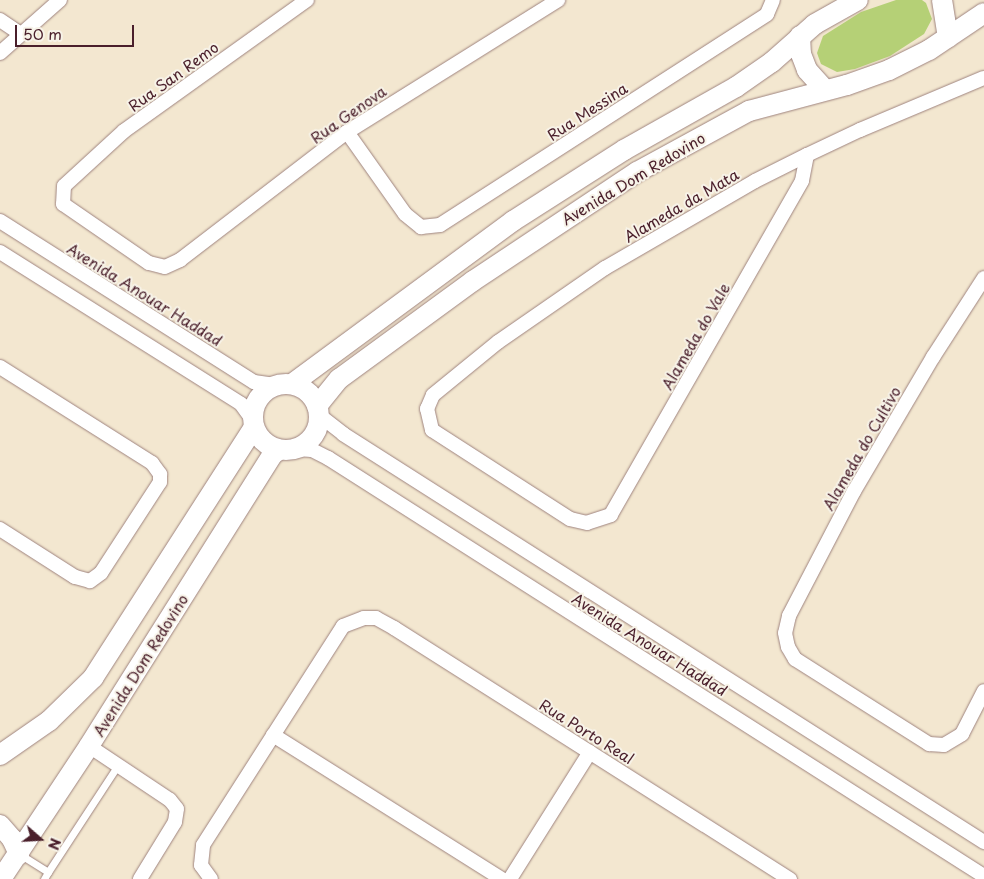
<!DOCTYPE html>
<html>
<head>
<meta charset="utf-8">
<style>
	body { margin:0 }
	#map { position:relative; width:984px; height:879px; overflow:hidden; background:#f3e7d0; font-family:"Playpen Sans",sans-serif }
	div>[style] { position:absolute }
	.green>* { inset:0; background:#b5d076 }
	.roads { filter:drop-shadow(0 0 1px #9e837e) drop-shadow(0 0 1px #9e837e) }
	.lane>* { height:7px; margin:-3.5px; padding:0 3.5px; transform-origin:3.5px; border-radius:3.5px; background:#fff }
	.street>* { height:14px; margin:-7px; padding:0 7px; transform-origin:7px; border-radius:7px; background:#fff }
	.secondary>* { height:20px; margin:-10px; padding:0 10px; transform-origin:10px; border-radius:10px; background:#fff }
	.secondary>.ring { margin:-10px; padding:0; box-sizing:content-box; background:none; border:20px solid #fff; border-radius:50% }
	span { translate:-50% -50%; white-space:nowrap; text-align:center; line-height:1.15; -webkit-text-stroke:4px #f7f3e8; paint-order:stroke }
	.street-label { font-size:15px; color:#4a1f2b }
	.north { position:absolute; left:15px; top:814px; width:50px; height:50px; -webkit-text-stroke:4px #f7f3e8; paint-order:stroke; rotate:109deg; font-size:14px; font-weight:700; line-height:20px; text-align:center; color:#4a1f2b }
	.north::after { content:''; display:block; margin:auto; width:18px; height:22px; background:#4a1f2b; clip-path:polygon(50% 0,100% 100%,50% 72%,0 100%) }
	.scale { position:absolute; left:15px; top:25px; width:119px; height:22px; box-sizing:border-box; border:2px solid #4a1f2b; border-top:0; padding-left:6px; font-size:15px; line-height:18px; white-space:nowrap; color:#4a1f2b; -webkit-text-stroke:4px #f7f3e8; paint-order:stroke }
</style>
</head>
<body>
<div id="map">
	<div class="green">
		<i style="clip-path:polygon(896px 0,922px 0,926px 3px,932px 19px,924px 34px,890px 56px,855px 69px,837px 72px,821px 64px,817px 53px,823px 36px,861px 12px)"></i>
	</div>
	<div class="roads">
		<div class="lane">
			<i style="left:21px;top:855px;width:32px;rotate:32deg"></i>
			<i style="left:48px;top:872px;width:128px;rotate:-56.8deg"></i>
			<i style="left:44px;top:879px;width:8px;rotate:-60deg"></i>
		</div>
		<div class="street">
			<i style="left:307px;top:0;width:225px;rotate:144.4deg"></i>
			<i style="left:124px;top:131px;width:81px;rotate:137.5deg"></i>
			<i style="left:64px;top:186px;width:18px;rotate:93deg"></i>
			<i style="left:63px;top:204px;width:104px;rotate:34.5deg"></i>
			<i style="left:149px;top:263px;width:16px;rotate:14deg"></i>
			<i style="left:165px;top:267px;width:17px;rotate:-25deg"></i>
			<i style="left:180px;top:260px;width:210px;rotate:-37.5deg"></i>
			<i style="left:347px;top:132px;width:249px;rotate:-32deg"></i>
			<i style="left:0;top:20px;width:25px;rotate:34deg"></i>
			<i style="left:0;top:53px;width:80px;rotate:-41.5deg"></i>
			<i style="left:347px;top:132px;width:100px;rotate:54.7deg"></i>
			<i style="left:405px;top:214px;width:21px;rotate:39deg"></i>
			<i style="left:421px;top:227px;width:19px;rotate:-6deg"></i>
			<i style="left:440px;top:225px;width:389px;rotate:-32.8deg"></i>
			<i style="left:767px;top:14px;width:15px;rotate:-67deg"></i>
			<i style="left:807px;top:155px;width:26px;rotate:101deg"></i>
			<i style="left:802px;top:181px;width:385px;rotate:119.8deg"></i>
			<i style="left:611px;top:515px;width:25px;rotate:162deg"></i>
			<i style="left:587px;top:523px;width:17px;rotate:-167deg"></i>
			<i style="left:570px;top:519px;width:164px;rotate:-147.2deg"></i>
			<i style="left:432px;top:430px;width:22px;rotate:-103deg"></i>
			<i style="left:427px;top:409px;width:15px;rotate:-67deg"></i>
			<i style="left:433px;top:395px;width:84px;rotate:-39.2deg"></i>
			<i style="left:498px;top:342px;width:130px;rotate:-34.7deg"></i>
			<i style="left:605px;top:268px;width:173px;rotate:-30.1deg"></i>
			<i style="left:755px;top:181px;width:58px;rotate:-26.6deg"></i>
			<i style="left:807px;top:155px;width:59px;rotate:-25.3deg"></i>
			<i style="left:860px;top:130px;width:134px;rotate:-22.8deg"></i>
			<i style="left:0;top:221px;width:301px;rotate:32.4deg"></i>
			<i style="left:254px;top:382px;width:21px;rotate:8deg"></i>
			<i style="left:0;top:252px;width:285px;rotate:32.2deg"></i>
			<i style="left:241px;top:404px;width:19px;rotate:54deg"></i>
			<i style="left:984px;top:278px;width:94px;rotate:122.8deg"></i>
			<i style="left:933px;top:357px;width:156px;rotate:120.5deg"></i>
			<i style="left:854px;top:491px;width:141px;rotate:117.5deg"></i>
			<i style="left:789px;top:616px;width:17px;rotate:103deg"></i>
			<i style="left:785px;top:633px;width:14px;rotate:78deg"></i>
			<i style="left:788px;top:647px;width:14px;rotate:60deg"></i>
			<i style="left:795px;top:659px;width:159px;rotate:32.4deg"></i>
			<i style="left:929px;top:744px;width:15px;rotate:4deg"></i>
			<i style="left:944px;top:745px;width:21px;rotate:-31deg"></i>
			<i style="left:962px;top:734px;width:48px;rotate:-62.9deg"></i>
			<i style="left:0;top:367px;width:180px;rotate:32.3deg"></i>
			<i style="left:152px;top:463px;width:14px;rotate:54deg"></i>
			<i style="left:160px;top:474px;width:8px;rotate:90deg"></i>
			<i style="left:160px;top:482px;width:108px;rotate:123deg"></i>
			<i style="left:101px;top:573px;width:14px;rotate:144deg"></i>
			<i style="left:90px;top:581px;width:16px;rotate:-165deg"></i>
			<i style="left:75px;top:577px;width:89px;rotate:-147.4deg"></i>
			<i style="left:319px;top:415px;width:31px;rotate:38deg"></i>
			<i style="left:343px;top:434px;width:760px;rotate:32.48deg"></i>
			<i style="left:296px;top:449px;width:16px;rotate:4deg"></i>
			<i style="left:312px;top:450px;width:18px;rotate:27deg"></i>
			<i style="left:328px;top:458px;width:778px;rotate:32.51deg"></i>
			<i style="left:273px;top:735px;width:271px;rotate:32.2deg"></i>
			<i style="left:89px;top:746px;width:97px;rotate:33.7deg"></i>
			<i style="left:170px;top:800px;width:11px;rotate:52deg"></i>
			<i style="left:177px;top:809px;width:13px;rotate:99deg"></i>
			<i style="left:175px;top:822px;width:67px;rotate:121.6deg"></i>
			<i style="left:211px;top:879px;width:17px;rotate:-126deg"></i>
			<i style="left:201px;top:865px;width:20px;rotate:-84deg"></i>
			<i style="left:203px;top:845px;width:260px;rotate:-57.4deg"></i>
			<i style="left:343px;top:626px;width:22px;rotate:-21deg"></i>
			<i style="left:364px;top:618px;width:12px"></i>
			<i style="left:376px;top:618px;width:21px;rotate:29deg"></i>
			<i style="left:394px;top:628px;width:469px;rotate:32.4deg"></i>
			<i style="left:510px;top:879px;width:150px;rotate:-57.8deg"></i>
		</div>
		<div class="secondary">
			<i style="left:942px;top:0;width:38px;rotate:81deg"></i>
			<i style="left:800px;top:36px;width:18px;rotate:87deg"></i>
			<i style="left:801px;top:54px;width:17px;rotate:69deg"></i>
			<i style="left:807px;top:70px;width:27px;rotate:48deg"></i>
			<i class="ring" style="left:253px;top:384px;width:46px;height:46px"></i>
			<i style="left:292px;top:384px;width:275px;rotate:-36.4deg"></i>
			<i style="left:513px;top:221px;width:132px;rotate:-32.6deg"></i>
			<i style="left:624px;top:150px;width:129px;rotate:-29.4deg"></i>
			<i style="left:736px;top:87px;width:44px;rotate:-34.8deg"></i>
			<i style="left:772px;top:62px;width:57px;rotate:-41.5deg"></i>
			<i style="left:815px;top:24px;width:49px;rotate:-29.2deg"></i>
			<i style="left:317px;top:406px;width:35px;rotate:-51deg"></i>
			<i style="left:339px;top:379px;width:166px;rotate:-36.2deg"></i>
			<i style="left:473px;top:281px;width:197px;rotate:-33.6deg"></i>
			<i style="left:637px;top:172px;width:128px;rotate:-28.6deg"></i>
			<i style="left:749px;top:111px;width:101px;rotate:-14.9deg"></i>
			<i style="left:847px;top:85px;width:45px;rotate:-19.7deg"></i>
			<i style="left:889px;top:70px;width:45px;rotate:-26.6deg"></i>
			<i style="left:929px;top:50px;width:66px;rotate:-33.9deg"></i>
			<i style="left:0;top:755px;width:60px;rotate:-34.8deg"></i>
			<i style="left:49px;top:721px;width:62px;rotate:-44.3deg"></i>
			<i style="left:93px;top:678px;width:298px;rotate:-57.3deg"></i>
			<i style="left:0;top:825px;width:18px;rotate:49deg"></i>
			<i style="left:12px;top:839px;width:17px;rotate:65deg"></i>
			<i style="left:1px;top:879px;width:159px;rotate:-56.5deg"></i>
			<i style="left:89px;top:746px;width:344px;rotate:-57.8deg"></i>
			<i style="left:272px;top:455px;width:9px;rotate:-36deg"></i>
		</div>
	</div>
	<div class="street-label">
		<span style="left:173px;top:76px;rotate:-36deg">Rua San Remo</span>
		<span style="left:587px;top:111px;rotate:-33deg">Rua Messina</span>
		<span style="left:348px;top:114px;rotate:-35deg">Rua Genova</span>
		<span style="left:633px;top:178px;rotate:-31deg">Avenida Dom Redovino</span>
		<span style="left:681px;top:205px;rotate:-30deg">Alameda da Mata</span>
		<span style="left:145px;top:294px;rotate:32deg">Avenida Anouar Haddad</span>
		<span style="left:695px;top:336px;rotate:-60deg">Alameda do Vale</span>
		<span style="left:861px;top:448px;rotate:-60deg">Alameda do Cultivo</span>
		<span style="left:650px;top:644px;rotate:32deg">Avenida Anouar Haddad</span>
		<span style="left:140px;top:665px;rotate:-58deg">Avenida Dom Redovino</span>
		<span style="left:587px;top:731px;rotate:32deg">Rua Porto Real</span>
	</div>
	<div class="north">N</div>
	<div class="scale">50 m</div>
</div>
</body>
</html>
